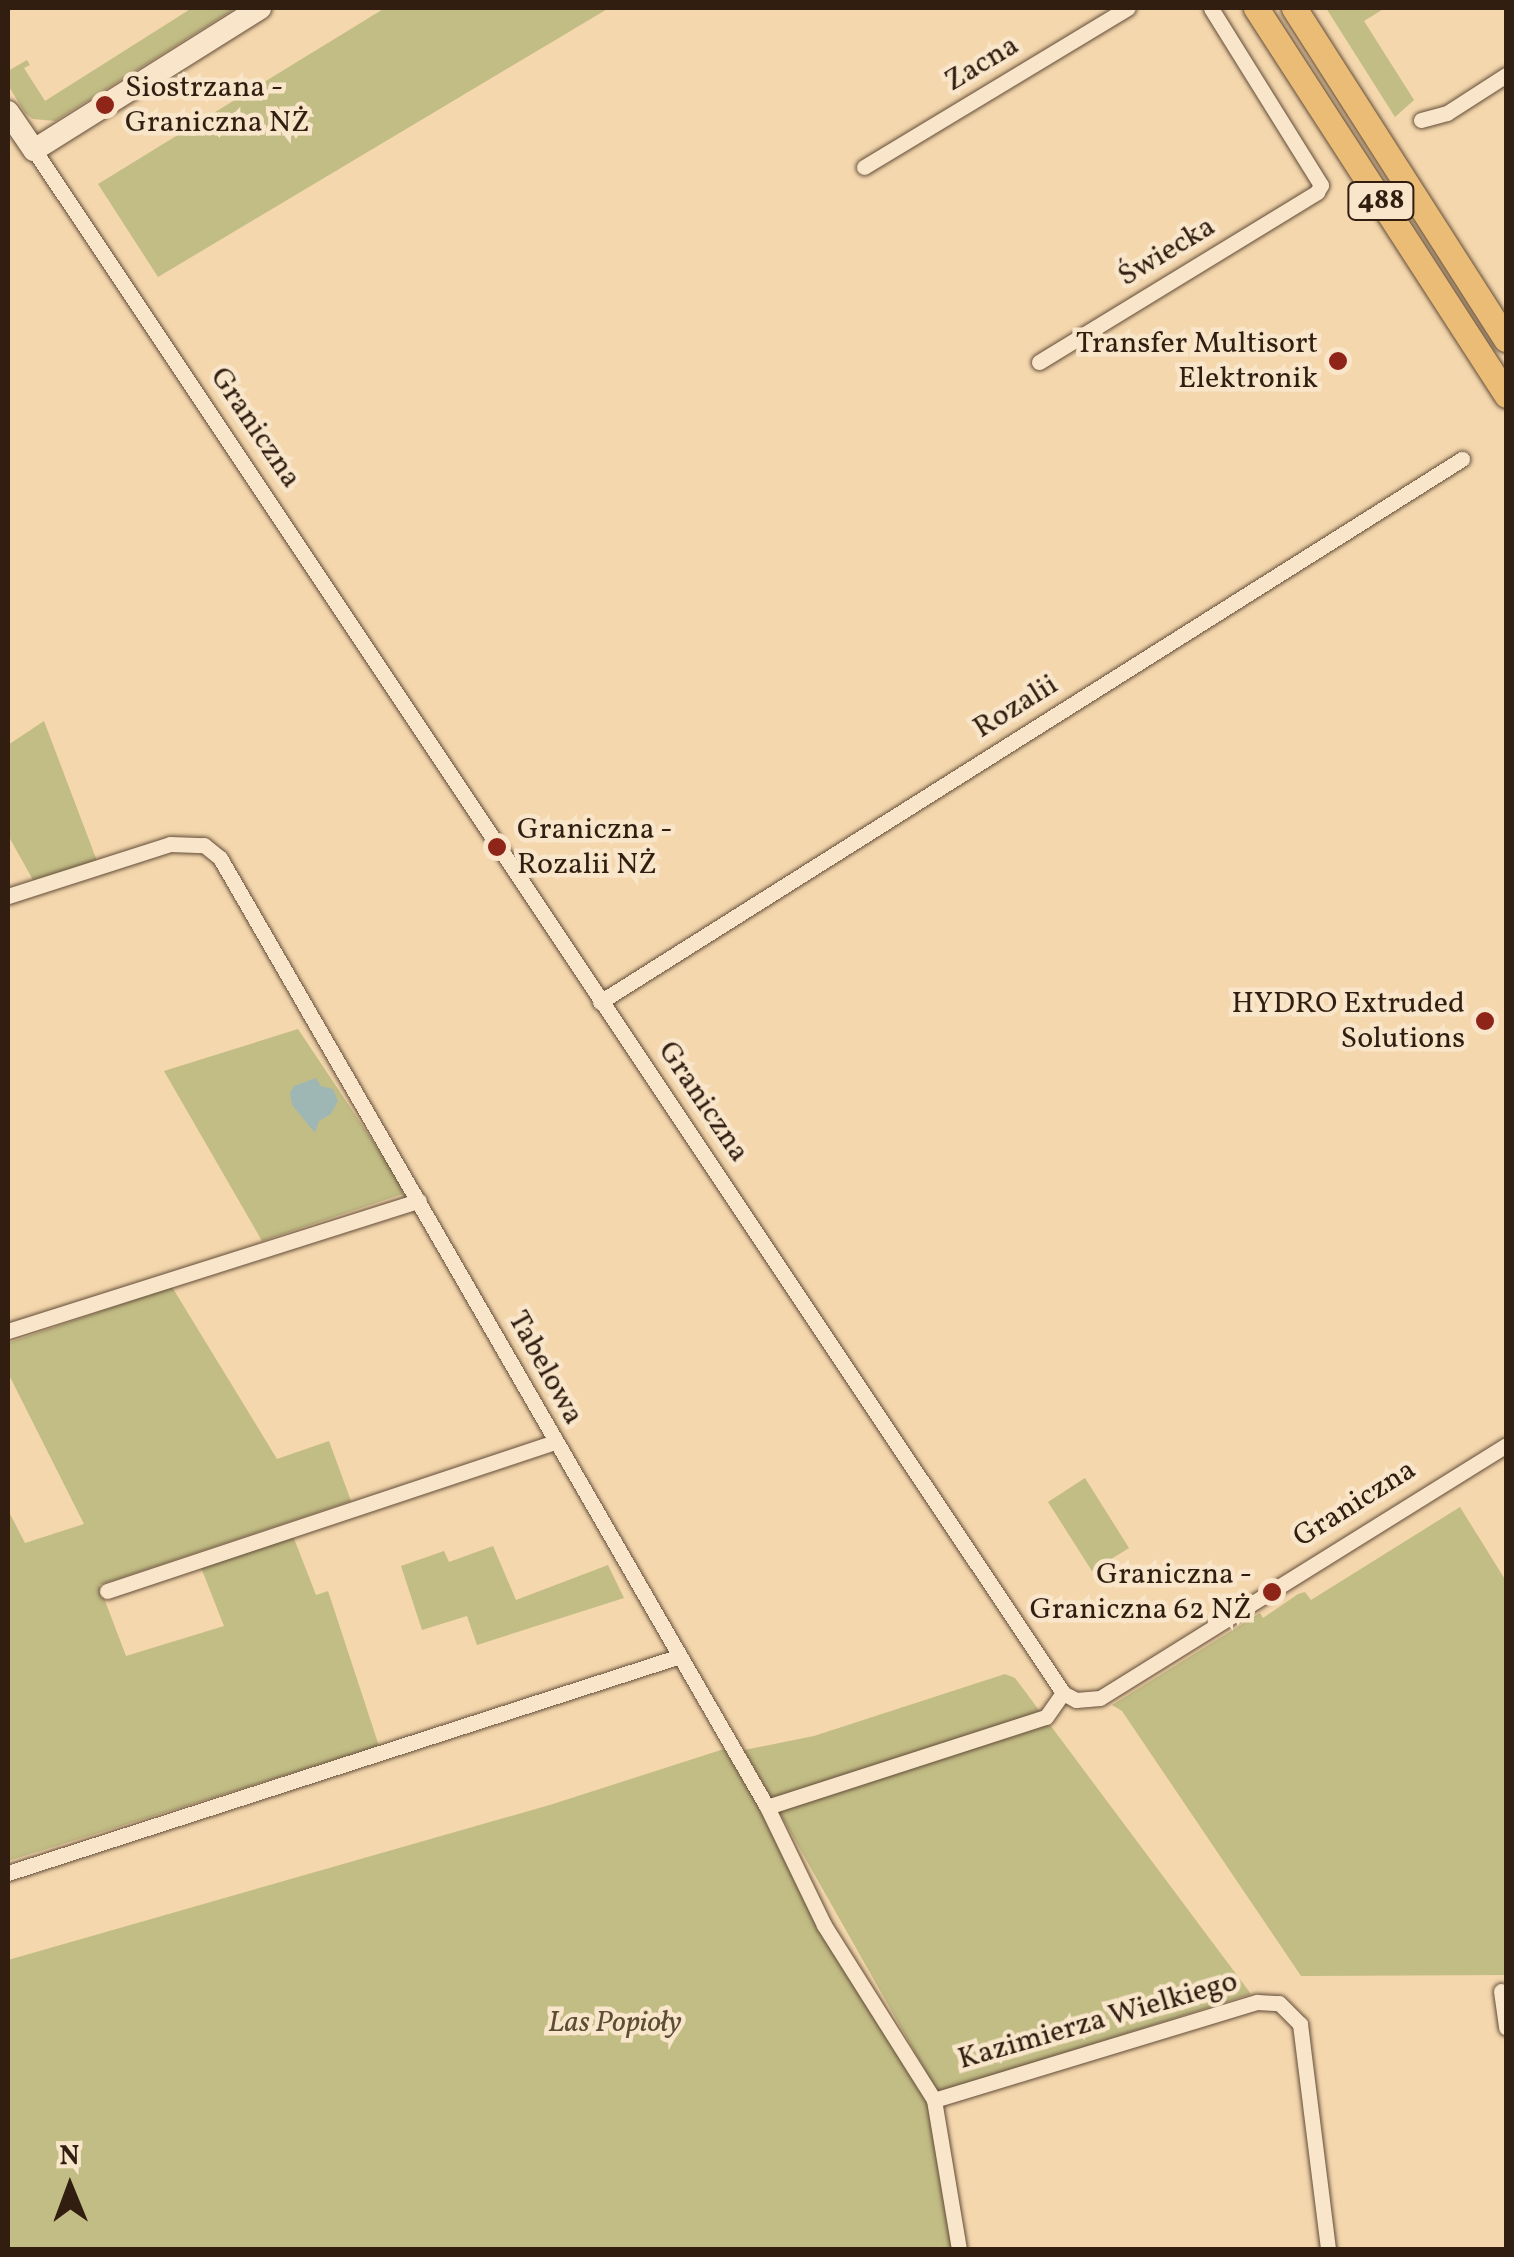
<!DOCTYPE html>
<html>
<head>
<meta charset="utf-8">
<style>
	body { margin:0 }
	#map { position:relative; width:1514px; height:2257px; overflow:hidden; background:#f4d7ad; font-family:Vollkorn,serif }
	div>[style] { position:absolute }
	.green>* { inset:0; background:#c2bc85 }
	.water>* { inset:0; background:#9fb7b4 }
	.roads { filter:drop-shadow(0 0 2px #624c38) drop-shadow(0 0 2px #624c38) }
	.street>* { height:15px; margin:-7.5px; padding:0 7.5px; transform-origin:7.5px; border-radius:7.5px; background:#f8e5ca }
	.secondary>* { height:22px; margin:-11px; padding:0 11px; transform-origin:11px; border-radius:11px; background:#f8e5ca }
	.primary>* { height:25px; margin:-12.5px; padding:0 12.5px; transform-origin:12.5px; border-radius:12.5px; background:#eabc76 }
	.dots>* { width:28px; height:28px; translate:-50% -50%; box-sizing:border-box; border:5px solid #f8e5ca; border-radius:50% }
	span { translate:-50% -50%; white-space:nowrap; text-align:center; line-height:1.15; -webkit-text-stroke:9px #f8e5ca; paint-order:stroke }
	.shield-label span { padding:2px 8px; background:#f8e5ca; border:2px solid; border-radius:8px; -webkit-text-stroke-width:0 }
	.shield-label { font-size:28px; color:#311e11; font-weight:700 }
	.street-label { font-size:30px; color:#311e11 }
	.poi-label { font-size:30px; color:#311e11 }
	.left { translate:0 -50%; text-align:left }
	.right { translate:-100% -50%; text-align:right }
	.park-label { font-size:30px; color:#5c4d34; font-style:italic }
	.frame { position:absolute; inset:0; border:10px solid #311e11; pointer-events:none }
	.north { position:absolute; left:20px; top:2137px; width:100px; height:100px; -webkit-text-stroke:8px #f8e5ca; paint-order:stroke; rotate:359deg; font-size:28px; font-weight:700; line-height:40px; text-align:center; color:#311e11 }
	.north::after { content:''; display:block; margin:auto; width:35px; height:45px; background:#311e11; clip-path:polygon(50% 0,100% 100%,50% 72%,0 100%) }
</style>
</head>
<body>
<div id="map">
	<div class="green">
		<i style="clip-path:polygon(192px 8px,236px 8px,55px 121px,33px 119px,25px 113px,8px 85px,8px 71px,27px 60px,30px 65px,24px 68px,45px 101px)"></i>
		<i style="clip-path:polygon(385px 8px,609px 8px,158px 277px,98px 184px)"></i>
		<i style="clip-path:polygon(1326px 8px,1385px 8px,1364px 21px,1414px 100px,1395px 117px)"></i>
		<i style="clip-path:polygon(44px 721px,97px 861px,33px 880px,8px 835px,8px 745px)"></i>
		<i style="clip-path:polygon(298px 1029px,402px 1185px,403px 1194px,262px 1241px,164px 1071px)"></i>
		<i style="clip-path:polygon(172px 1287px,277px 1459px,329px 1441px,351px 1501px,99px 1585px,126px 1656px,224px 1626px,200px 1565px,293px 1536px,316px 1595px,328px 1591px,379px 1746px,8px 1861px,8px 1510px,25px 1543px,84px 1524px,8px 1373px,8px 1343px)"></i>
		<i style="clip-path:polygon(1085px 1478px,1129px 1548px,1092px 1571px,1048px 1502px)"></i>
		<i style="clip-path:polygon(1460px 1507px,1506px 1581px,1506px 1975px,1301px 1976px,1122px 1711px,1112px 1705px,1260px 1613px,1263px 1618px,1298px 1594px,1305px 1592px,1311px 1600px)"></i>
		<i style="clip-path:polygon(493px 1546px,516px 1600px,608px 1565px,624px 1598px,477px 1645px,467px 1616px,422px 1630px,401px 1566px,444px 1551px,449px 1562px)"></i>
		<i style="clip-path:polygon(1005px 1674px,1015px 1678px,1251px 1994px,938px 2093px,744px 1750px,814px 1736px)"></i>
		<i style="clip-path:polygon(724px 1749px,935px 2092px,961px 2250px,8px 2250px,8px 1960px,553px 1804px)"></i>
	</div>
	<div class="water">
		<i style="clip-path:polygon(316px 1078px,321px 1086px,333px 1089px,338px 1101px,331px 1114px,319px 1121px,315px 1133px,292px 1105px,290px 1093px,294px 1086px)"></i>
	</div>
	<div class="roads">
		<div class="street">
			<i style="left:1421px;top:120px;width:27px;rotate:-15deg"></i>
			<i style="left:1447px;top:113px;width:70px;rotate:-32.8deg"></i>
			<i style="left:34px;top:150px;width:1855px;rotate:56.3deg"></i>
			<i style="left:1063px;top:1693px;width:15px;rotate:28deg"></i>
			<i style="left:1076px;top:1700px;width:24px;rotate:-5deg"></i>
			<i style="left:1100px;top:1698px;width:478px;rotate:-31.9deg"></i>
			<i style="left:864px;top:167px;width:308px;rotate:-31.1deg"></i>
			<i style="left:1039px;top:362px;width:326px;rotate:-31.4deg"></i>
			<i style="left:1317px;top:192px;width:8px;rotate:-60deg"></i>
			<i style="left:1321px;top:185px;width:208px;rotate:-121.9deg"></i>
			<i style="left:8px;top:896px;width:170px;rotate:-17.8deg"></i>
			<i style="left:170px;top:844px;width:34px;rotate:2deg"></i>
			<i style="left:204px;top:845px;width:21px;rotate:39deg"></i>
			<i style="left:220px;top:858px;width:1095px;rotate:60.04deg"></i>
			<i style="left:767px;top:1807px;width:131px;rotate:64.2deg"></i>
			<i style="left:824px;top:1925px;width:207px;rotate:57.8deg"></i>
			<i style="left:934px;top:2100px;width:152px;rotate:80.5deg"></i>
			<i style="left:600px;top:1002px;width:1019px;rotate:-32.21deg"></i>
			<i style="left:8px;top:1331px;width:431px;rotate:-17.6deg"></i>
			<i style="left:107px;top:1591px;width:472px;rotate:-18.4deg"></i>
			<i style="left:767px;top:1807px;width:293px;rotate:-17.9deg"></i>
			<i style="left:1046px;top:1717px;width:29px;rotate:-55deg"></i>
			<i style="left:8px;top:1873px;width:703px;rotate:-17.89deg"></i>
			<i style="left:1501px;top:1991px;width:37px;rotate:82deg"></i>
			<i style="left:934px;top:2100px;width:338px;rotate:-16.9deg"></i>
			<i style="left:1257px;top:2002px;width:22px;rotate:3deg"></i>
			<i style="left:1279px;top:2003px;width:30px;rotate:45deg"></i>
			<i style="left:1300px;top:2024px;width:228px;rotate:82.9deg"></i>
		</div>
		<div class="secondary">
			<i style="left:8px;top:112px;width:46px;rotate:55.6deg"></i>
			<i style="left:34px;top:150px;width:267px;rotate:-32.1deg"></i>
		</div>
		<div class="primary">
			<i style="left:1256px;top:8px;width:461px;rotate:57.1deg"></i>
			<i style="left:1294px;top:8px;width:393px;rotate:57.4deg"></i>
		</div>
	</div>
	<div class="dots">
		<i style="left:105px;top:105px;background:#8f2418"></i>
		<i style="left:1338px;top:361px;background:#8f2418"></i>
		<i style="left:497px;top:847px;background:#8f2418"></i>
		<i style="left:1485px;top:1021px;background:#8f2418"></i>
		<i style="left:1272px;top:1592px;background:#8f2418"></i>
	</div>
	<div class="shield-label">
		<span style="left:1381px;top:201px">488</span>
	</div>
	<div class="street-label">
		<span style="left:982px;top:64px;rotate:-31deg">Zacna</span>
		<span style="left:1167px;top:252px;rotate:-31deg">Świecka</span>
		<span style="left:255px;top:428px;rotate:56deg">Graniczna</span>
		<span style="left:1016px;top:707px;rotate:-32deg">Rozalii</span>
		<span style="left:703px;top:1102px;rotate:56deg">Graniczna</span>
		<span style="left:545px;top:1368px;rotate:61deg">Tabelowa</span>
		<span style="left:1355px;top:1504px;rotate:-32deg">Graniczna</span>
		<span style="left:1098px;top:2021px;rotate:-16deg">Kazimierza Wielkiego</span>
	</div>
	<div class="poi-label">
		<span class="left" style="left:125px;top:105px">Siostrzana -<br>Graniczna NŻ</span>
		<span class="right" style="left:1318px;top:361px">Transfer Multisort<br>Elektronik</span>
		<span class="left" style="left:517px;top:847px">Graniczna -<br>Rozalii NŻ</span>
		<span class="right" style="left:1465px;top:1021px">HYDRO Extruded<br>Solutions</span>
		<span class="right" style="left:1252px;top:1592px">Graniczna -<br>Graniczna 62 NŻ</span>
	</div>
	<div class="park-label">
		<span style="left:615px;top:2023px">Las Popioły</span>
	</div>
	<div class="frame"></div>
	<div class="north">N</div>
</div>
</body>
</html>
